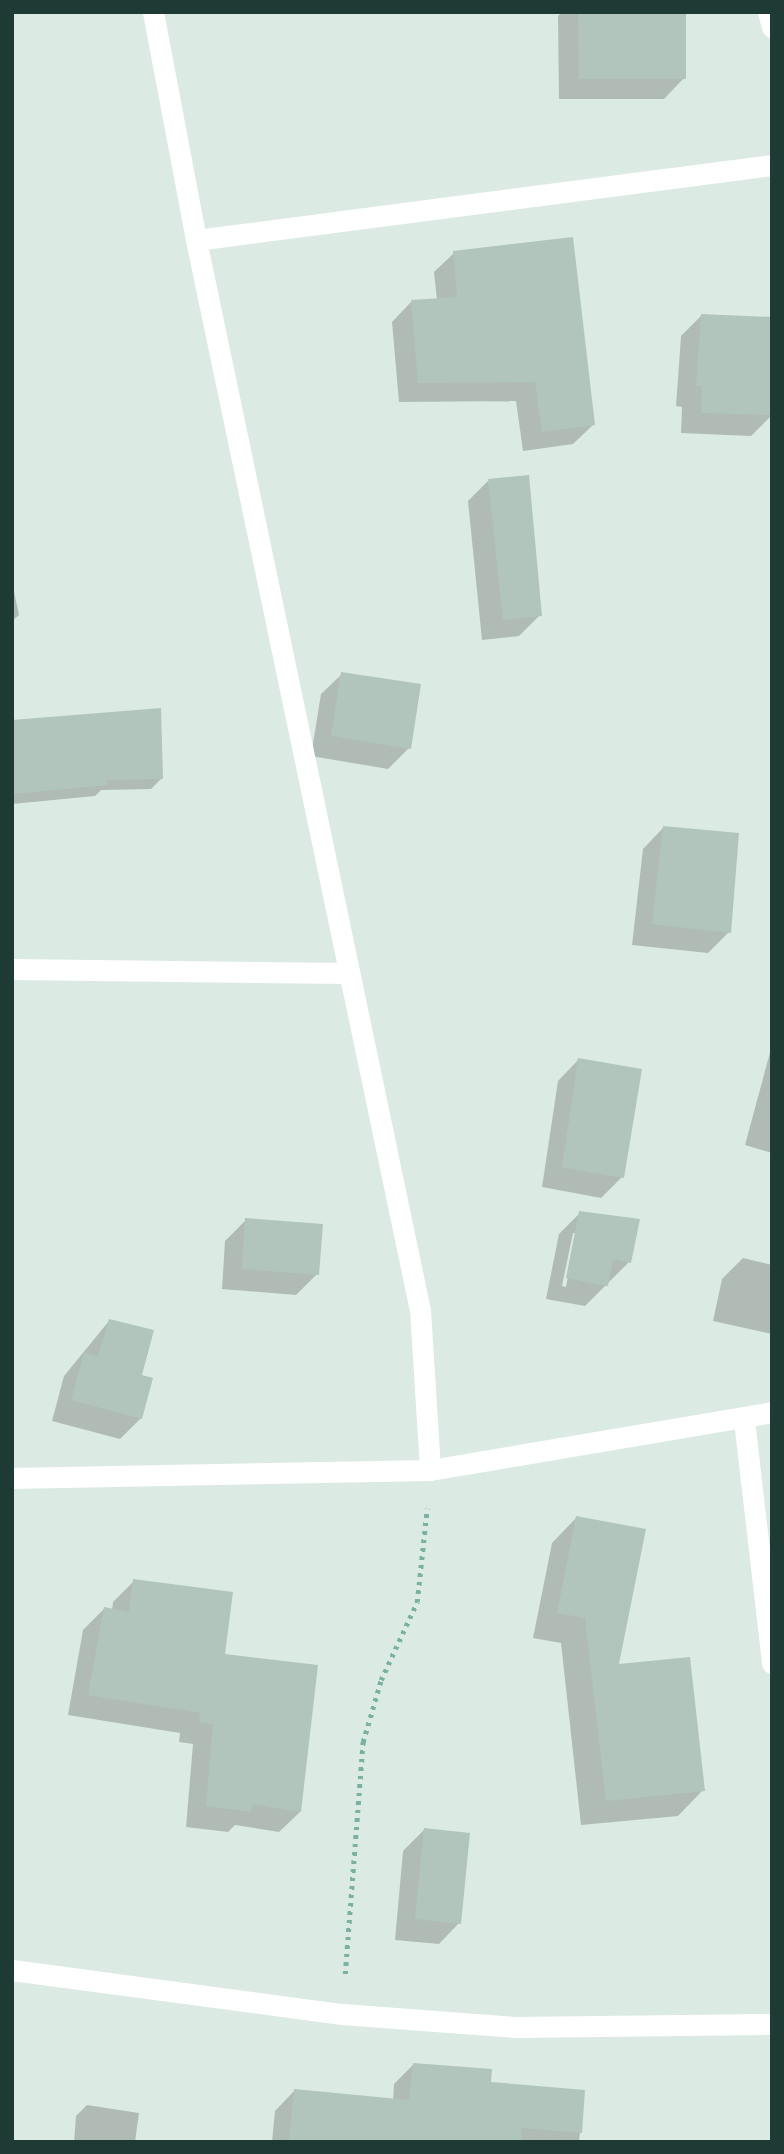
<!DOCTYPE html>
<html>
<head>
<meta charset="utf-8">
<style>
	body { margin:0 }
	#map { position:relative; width:784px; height:2154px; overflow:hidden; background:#dceae4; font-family:Jost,sans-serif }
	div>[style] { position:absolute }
	.shadow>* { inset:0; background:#0003 }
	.building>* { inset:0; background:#b1c5bd }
	.path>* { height:4.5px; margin-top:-2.25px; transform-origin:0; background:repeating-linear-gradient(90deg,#79b1a2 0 3.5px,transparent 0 8.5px) }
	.street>* { height:21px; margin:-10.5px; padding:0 10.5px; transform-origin:10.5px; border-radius:10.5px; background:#fff }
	span { translate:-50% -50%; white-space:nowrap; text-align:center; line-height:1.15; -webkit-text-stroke:5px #ecf7f2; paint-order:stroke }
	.frame { position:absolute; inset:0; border:14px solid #1d3b34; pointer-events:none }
</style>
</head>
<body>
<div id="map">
	<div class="shadow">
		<i style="clip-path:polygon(562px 12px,684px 12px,684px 78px,664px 99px,559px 99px,558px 16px)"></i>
		<i style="clip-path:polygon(454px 253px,593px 425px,573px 444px,523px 451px,516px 401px,399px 402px,392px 322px,411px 302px,437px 300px,434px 272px)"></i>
		<i style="clip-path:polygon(701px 316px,772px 319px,772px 415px,751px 436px,681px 433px,682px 407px,676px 406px,681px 336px)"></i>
		<i style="clip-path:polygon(488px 481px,540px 615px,519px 636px,482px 640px,468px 501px)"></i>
		<i style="clip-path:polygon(12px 582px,19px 615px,12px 621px)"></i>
		<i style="clip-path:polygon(342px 674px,409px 748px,388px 769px,311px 756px,321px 694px)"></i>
		<i style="clip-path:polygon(12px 722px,162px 778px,151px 789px,101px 790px,95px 796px,12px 804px)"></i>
		<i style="clip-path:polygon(663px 828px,729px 932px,708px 953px,632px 945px,643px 849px)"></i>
		<i style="clip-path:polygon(772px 1045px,772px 1153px,745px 1145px)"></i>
		<i style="clip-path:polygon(578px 1060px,622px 1177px,601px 1198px,542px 1187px,558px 1081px)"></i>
		<i style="clip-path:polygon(evenodd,580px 1213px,629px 1262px,585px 1306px,546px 1299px,559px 1234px,580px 1213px,573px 1233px,576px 1233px,566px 1287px,562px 1286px,573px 1233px)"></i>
		<i style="clip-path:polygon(246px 1220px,317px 1274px,296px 1295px,222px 1289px,225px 1241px)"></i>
		<i style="clip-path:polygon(743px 1258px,772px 1265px,772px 1334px,713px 1321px,722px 1279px)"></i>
		<i style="clip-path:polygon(109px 1321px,140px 1376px,141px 1418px,120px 1439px,52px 1421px,64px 1376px)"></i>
		<i style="clip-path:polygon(577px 1517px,617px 1666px,703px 1790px,678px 1816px,581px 1825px,561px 1643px,533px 1638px,552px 1543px)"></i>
		<i style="clip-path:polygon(134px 1581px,223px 1655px,300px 1812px,279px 1832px,235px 1825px,228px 1832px,186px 1827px,193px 1744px,179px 1742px,180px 1733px,68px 1715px,83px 1630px,104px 1609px,112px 1610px,113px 1602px)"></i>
		<i style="clip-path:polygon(424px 1830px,459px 1923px,439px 1944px,395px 1940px,403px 1851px)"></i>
		<i style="clip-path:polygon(413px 2065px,489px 2084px,584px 2091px,579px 2142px,272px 2142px,275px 2111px,294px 2091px,393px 2100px,394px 2084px)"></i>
		<i style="clip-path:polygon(87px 2105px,139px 2113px,135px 2142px,74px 2142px,76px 2116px)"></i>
	</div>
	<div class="building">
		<i style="clip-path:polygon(578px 12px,686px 12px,686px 79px,579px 79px)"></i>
		<i style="clip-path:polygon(573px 237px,595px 425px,542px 432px,535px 382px,418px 383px,411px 300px,457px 297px,453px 251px)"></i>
		<i style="clip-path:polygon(701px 314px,772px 317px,772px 415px,701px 413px,702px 386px,696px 386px)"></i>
		<i style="clip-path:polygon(529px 475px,542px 616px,503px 620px,488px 479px)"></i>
		<i style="clip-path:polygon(341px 672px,421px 684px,411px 749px,331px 736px)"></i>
		<i style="clip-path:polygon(161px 708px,163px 779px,107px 780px,108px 785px,12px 794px,12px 720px)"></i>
		<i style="clip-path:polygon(663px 826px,739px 833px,731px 933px,652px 924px)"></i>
		<i style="clip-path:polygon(578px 1058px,642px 1069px,624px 1178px,562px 1167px)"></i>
		<i style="clip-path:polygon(579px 1211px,640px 1219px,631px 1263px,613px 1259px,608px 1286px,566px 1278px)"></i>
		<i style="clip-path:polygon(245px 1218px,323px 1224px,319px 1275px,242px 1269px)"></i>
		<i style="clip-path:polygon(109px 1319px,154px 1330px,142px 1375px,153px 1378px,142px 1419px,71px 1400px,84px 1353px,98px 1356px)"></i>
		<i style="clip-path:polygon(576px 1516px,646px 1529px,619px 1664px,690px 1657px,705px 1791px,606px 1801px,585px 1618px,557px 1613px)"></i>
		<i style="clip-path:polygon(133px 1579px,233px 1592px,225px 1654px,318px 1665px,301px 1812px,252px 1804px,251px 1812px,206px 1806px,213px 1724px,199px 1722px,200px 1713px,88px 1695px,104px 1607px,129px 1612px)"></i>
		<i style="clip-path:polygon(424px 1828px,470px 1833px,461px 1924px,415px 1919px)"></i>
		<i style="clip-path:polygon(413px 2063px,492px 2069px,491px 2082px,585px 2090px,582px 2133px,522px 2128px,521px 2142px,289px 2142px,294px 2089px,409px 2100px)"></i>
	</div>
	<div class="path">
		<i style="left:345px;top:1974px;width:233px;rotate:-85.6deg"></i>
		<i style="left:363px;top:1742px;width:65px;rotate:-73.8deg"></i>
		<i style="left:381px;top:1680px;width:86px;rotate:-65.2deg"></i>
		<i style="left:417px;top:1602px;width:94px;rotate:-83.9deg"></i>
	</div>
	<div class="street">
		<i style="left:153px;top:12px;width:232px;rotate:79.3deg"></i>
		<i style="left:196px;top:240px;width:1093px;rotate:78.18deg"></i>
		<i style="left:420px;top:1310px;width:160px;rotate:86.4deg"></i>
		<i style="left:768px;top:12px;width:16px;rotate:75deg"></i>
		<i style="left:196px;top:240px;width:581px;rotate:-7.42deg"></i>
		<i style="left:12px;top:969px;width:336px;rotate:0.7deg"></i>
		<i style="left:744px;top:1420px;width:245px;rotate:83.4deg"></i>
		<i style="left:12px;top:1478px;width:418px;rotate:-1.1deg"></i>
		<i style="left:430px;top:1470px;width:347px;rotate:-9.6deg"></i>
		<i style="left:12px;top:1970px;width:333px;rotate:7.6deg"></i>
		<i style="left:342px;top:2014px;width:174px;rotate:4.3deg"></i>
		<i style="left:516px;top:2027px;width:256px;rotate:-0.7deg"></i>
	</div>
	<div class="frame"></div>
</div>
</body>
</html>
